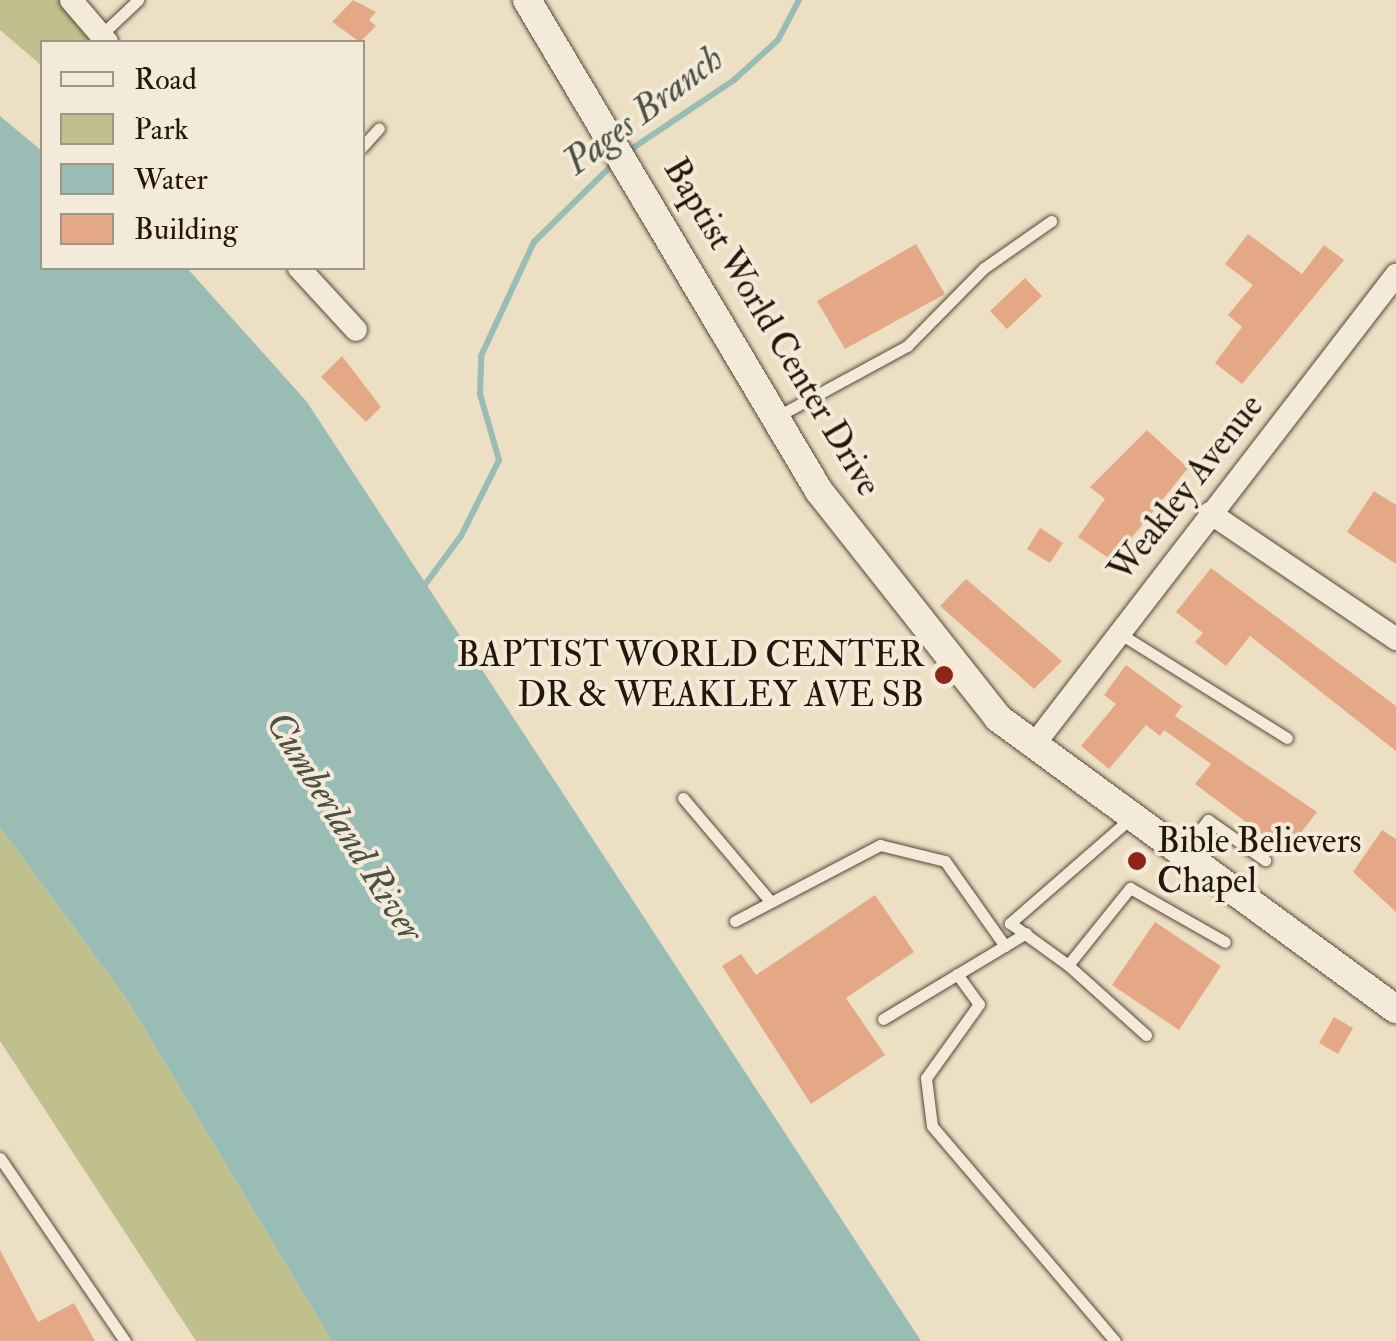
<!DOCTYPE html>
<html>
<head>
<meta charset="utf-8">
<style>
	body { margin:0 }
	#map { position:relative; width:1396px; height:1341px; overflow:hidden; background:#eddfc4; font-family:"IM FELL Double Pica",serif }
	div>[style] { position:absolute }
	.green>* { inset:0; background:#c0c08f }
	.water>* { inset:0; background:#99bcb5 }
	.stream>* { height:6px; margin:-3px; padding:0 3px; transform-origin:3px; border-radius:3px; background:#99bcb5 }
	.building>* { inset:0; background:#e4a886 }
	.roads { filter:drop-shadow(0 0 2px #564838) drop-shadow(0 0 2px #564838) }
	.service>* { height:11px; margin:-5.5px; padding:0 5.5px; transform-origin:5.5px; border-radius:5.5px; background:#f3ead9 }
	.minor>* { height:22px; margin:-11px; padding:0 11px; transform-origin:11px; border-radius:11px; background:#f3ead9 }
	.tertiary>* { height:28px; margin:-14px; padding:0 14px; transform-origin:14px; border-radius:14px; background:#f3ead9 }
	.dots>* { width:28px; height:28px; translate:-50% -50%; box-sizing:border-box; border:5px solid #f3ead9; border-radius:50% }
	span { translate:-50% -50%; white-space:nowrap; text-align:center; line-height:1.15; -webkit-text-stroke:8px #f3ead9; paint-order:stroke }
	.street-label { font-size:35px; color:#241609 }
	.poi-label { font-size:35px; color:#241609 }
	.right { translate:-100% -50%; text-align:right }
	.left { translate:0 -50%; text-align:left }
	.water-label { font-size:38px; color:#4d5045; font-style:italic }
	.legend { position:absolute; left:40px; top:40px; width:325px; height:230px; box-sizing:border-box; background:#f3ead9; border:2px solid #a09586; margin:0; padding:12px 18px; list-style:none; font-size:30px; color:#241609 }
	.legend li { display:flex; align-items:center; gap:20px; height:50px }
	.legend b { width:50px; border:2px solid #a09586 }
</style>
</head>
<body>
<div id="map">
	<div class="green">
		<i style="clip-path:polygon(0 0,71px 0,107px 42px,42px 42px,42px 66px,0 30px)"></i>
		<i style="clip-path:polygon(0 827px,126px 998px,332px 1341px,196px 1341px,0 1041px)"></i>
	</div>
	<div class="water">
		<i style="clip-path:polygon(0 116px,42px 151px,42px 268px,187px 268px,307px 402px,921px 1341px,332px 1341px,126px 998px,0 827px)"></i>
	</div>
	<div class="stream">
		<i style="left:627px;top:152px;width:129px;rotate:-33.9deg"></i>
		<i style="left:734px;top:80px;width:59px;rotate:-42.3deg"></i>
		<i style="left:778px;top:40px;width:45px;rotate:-62.3deg"></i>
		<i style="left:421px;top:590px;width:67px;rotate:-53.5deg"></i>
		<i style="left:461px;top:536px;width:85px;rotate:-63.4deg"></i>
		<i style="left:499px;top:460px;width:69px;rotate:-106.1deg"></i>
		<i style="left:480px;top:394px;width:38px;rotate:-88deg"></i>
		<i style="left:481px;top:356px;width:126px;rotate:-65.1deg"></i>
		<i style="left:534px;top:242px;width:112px;rotate:-44.6deg"></i>
	</div>
	<div class="building">
		<i style="clip-path:polygon(353px 0,376px 12px,369px 20px,376px 26px,360px 42px,332px 22px)"></i>
		<i style="clip-path:polygon(1248px 234px,1302px 274px,1324px 245px,1344px 260px,1242px 384px,1215px 363px,1242px 327px,1228px 315px,1253px 285px,1225px 264px)"></i>
		<i style="clip-path:polygon(916px 244px,945px 294px,845px 349px,817px 301px)"></i>
		<i style="clip-path:polygon(1025px 278px,1042px 296px,1007px 329px,990px 311px)"></i>
		<i style="clip-path:polygon(342px 356px,381px 407px,366px 422px,321px 377px)"></i>
		<i style="clip-path:polygon(1147px 430px,1188px 468px,1113px 561px,1078px 537px,1105px 499px,1090px 487px)"></i>
		<i style="clip-path:polygon(1374px 491px,1396px 505px,1396px 564px,1347px 532px)"></i>
		<i style="clip-path:polygon(1040px 528px,1063px 543px,1050px 563px,1027px 549px)"></i>
		<i style="clip-path:polygon(1211px 568px,1396px 706px,1396px 751px,1250px 636px,1226px 666px,1195px 642px,1203px 633px,1176px 612px)"></i>
		<i style="clip-path:polygon(966px 579px,1062px 661px,1034px 689px,940px 606px)"></i>
		<i style="clip-path:polygon(1126px 665px,1182px 706px,1175px 716px,1317px 812px,1286px 852px,1195px 784px,1211px 764px,1164px 730px,1160px 736px,1146px 725px,1109px 769px,1081px 746px,1116px 704px,1104px 695px)"></i>
		<i style="clip-path:polygon(1382px 830px,1396px 839px,1396px 912px,1353px 872px)"></i>
		<i style="clip-path:polygon(875px 895px,914px 952px,846px 998px,885px 1055px,811px 1104px,722px 966px,741px 954px,756px 975px)"></i>
		<i style="clip-path:polygon(1155px 922px,1221px 966px,1179px 1030px,1112px 985px)"></i>
		<i style="clip-path:polygon(1334px 1017px,1353px 1028px,1338px 1054px,1319px 1043px)"></i>
		<i style="clip-path:polygon(0 1250px,38px 1322px,74px 1303px,95px 1341px,0 1341px)"></i>
	</div>
	<div class="roads">
		<div class="service">
			<i style="left:101px;top:35px;width:51px;rotate:-43.4deg"></i>
			<i style="left:362px;top:147px;width:25px;rotate:-48deg"></i>
			<i style="left:778px;top:416px;width:147px;rotate:-28.5deg"></i>
			<i style="left:907px;top:346px;width:110px;rotate:-45.4deg"></i>
			<i style="left:984px;top:268px;width:82px;rotate:-35deg"></i>
			<i style="left:1119px;top:633px;width:198px;rotate:32deg"></i>
			<i style="left:683px;top:798px;width:136px;rotate:49.8deg"></i>
			<i style="left:1132px;top:817px;width:162px;rotate:139deg"></i>
			<i style="left:1010px;top:923px;width:72px;rotate:35.9deg"></i>
			<i style="left:1068px;top:965px;width:99px;rotate:-51.2deg"></i>
			<i style="left:1130px;top:888px;width:109px;rotate:29.6deg"></i>
			<i style="left:1182px;top:853px;width:42px;rotate:-51.8deg"></i>
			<i style="left:1208px;top:820px;width:70px;rotate:35.1deg"></i>
			<i style="left:735px;top:921px;width:164px;rotate:-27.7deg"></i>
			<i style="left:880px;top:845px;width:67px;rotate:13.8deg"></i>
			<i style="left:945px;top:861px;width:104px;rotate:54.8deg"></i>
			<i style="left:1068px;top:965px;width:105px;rotate:41.9deg"></i>
			<i style="left:957px;top:974px;width:37px;rotate:54deg"></i>
			<i style="left:979px;top:1004px;width:91px;rotate:125.6deg"></i>
			<i style="left:926px;top:1078px;width:48px;rotate:82.9deg"></i>
			<i style="left:932px;top:1126px;width:282px;rotate:49.6deg"></i>
			<i style="left:883px;top:1019px;width:167px;rotate:-31deg"></i>
			<i style="left:0;top:1158px;width:222px;rotate:55.7deg"></i>
		</div>
		<div class="minor">
			<i style="left:71px;top:0;width:55px;rotate:49.4deg"></i>
			<i style="left:299px;top:268px;width:84px;rotate:47.4deg"></i>
			<i style="left:1210px;top:513px;width:225px;rotate:34.1deg"></i>
			<i style="left:1033px;top:746px;width:595px;rotate:-52.38deg"></i>
		</div>
		<div class="tertiary">
			<i style="left:527px;top:0;width:571px;rotate:59.26deg"></i>
			<i style="left:819px;top:491px;width:289px;rotate:51.7deg"></i>
			<i style="left:998px;top:718px;width:493px;rotate:36.2deg"></i>
		</div>
	</div>
	<div class="dots">
		<i style="left:944px;top:675px;background:#8f2418"></i>
		<i style="left:1137px;top:861px;background:#8f2418"></i>
	</div>
	<div class="street-label">
		<span style="left:772px;top:327px;rotate:59deg">Baptist World Center Drive</span>
		<span style="left:1186px;top:488px;rotate:-52deg">Weakley Avenue</span>
	</div>
	<div class="poi-label">
		<span class="right" style="left:924px;top:675px">BAPTIST WORLD CENTER<br>DR &amp; WEAKLEY AVE SB</span>
		<span class="left" style="left:1157px;top:861px">Bible Believers<br>Chapel</span>
	</div>
	<div class="water-label">
		<span style="left:644px;top:111px;rotate:-37deg">Pages Branch</span>
		<span style="left:344px;top:827px;rotate:58deg">Cumberland River</span>
	</div>
	<ul class="legend">
	<li><b style="height:12px;background:#f3ead9"></b>Road</li>
	<li><b style="height:28px;background:#c0c08f"></b>Park</li>
	<li><b style="height:28px;background:#99bcb5"></b>Water</li>
	<li><b style="height:28px;background:#e4a886"></b>Building</li>
	</ul>
</div>
</body>
</html>
